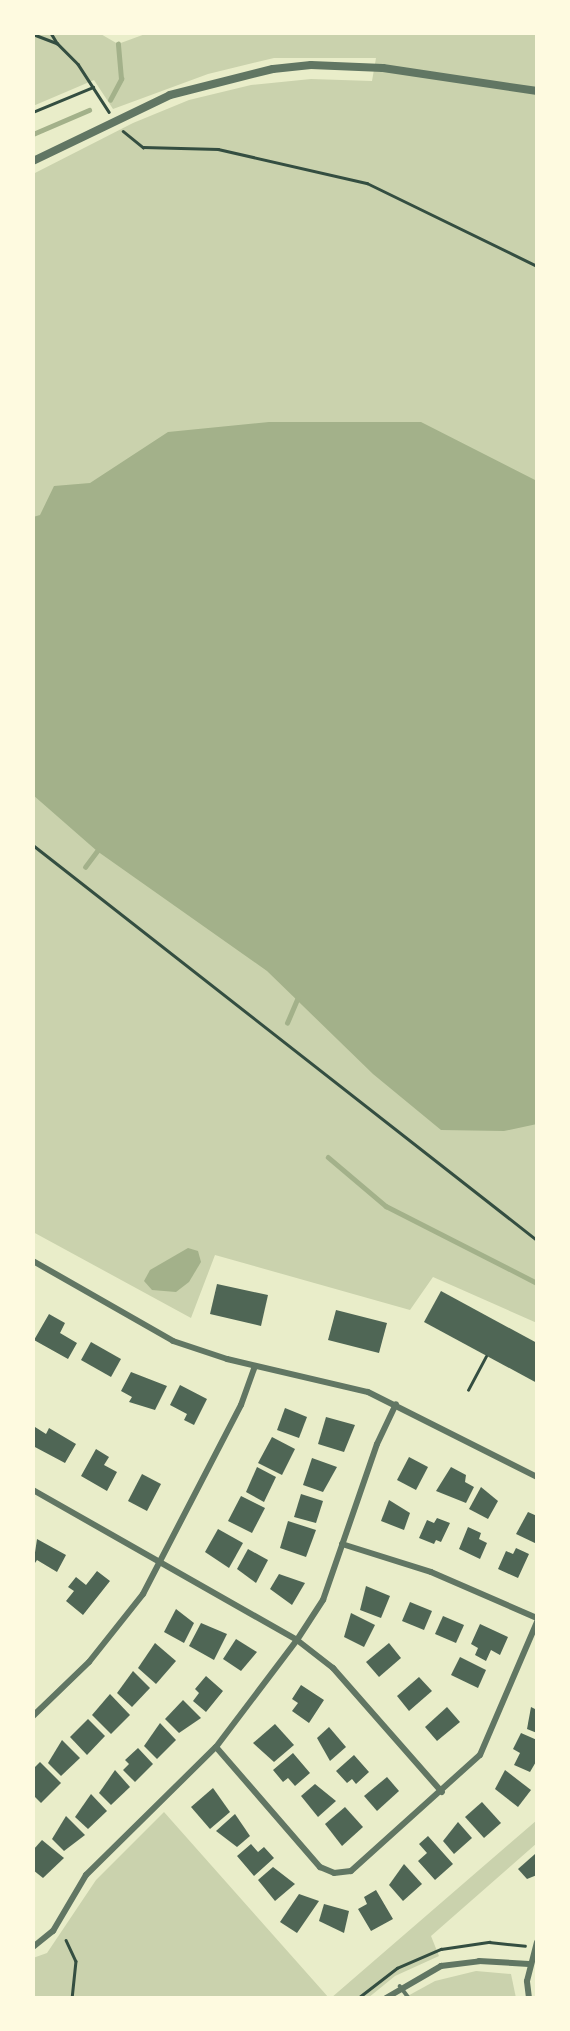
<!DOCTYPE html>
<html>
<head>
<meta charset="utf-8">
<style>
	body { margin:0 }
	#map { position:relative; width:570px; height:2031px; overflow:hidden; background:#e9edc9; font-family:"DM Sans",sans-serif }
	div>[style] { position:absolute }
	.green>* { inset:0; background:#cad2ad }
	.water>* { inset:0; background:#a3b18a }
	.stream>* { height:4.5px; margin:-2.25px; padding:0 2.25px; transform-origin:2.25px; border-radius:2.25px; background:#a3b18a }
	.building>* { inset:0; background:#4f6655 }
	.path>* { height:2.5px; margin:-1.25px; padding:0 1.25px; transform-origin:1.25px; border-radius:1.25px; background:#344e41 }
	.service>* { height:3.5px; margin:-1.75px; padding:0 1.75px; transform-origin:1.75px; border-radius:1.75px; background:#617663 }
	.minor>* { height:6px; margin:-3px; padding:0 3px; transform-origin:3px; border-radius:3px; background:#617663 }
	.tertiary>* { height:8px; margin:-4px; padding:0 4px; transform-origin:4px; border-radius:4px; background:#617663 }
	span { translate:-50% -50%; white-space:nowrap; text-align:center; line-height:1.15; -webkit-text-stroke:6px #fefae0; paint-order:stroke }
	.frame { position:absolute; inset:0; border:35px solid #fefae0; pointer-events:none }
</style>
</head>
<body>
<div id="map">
	<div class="green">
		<i style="clip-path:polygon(33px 33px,99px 33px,118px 44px,148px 33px,537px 33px,537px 1323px,433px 1277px,410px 1310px,215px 1255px,191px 1318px,33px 1232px,33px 174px,133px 123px,189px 100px,251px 85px,311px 79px,372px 81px,376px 58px,274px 58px,208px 74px,113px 109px,94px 80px,33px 106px)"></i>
		<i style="clip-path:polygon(164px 1812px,329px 1998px,33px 1998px,33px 1958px,47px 1953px,96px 1880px)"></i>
		<i style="clip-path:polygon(537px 1820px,537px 1843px,431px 1936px,439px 1956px,395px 1976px,368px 1998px,331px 1998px)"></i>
		<i style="clip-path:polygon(476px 1971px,511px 1974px,516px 1998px,404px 1998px,435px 1981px)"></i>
	</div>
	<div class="water">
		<i style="clip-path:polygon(269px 422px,421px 422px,537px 481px,537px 1124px,504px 1131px,441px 1130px,373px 1074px,267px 971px,97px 851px,33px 795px,33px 517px,40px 515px,54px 486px,90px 483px,168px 432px)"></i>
		<i style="clip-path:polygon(188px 1248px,198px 1251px,201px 1262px,189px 1282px,176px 1292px,152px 1290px,144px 1281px,150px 1270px)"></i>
	</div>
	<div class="stream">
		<i style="left:110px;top:100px;width:24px;rotate:-62deg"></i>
		<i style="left:121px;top:79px;width:35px;rotate:-95deg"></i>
		<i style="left:33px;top:134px;width:61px;rotate:-23.2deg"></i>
		<i style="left:85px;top:867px;width:20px;rotate:-53deg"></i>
		<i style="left:287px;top:1023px;width:26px;rotate:-67deg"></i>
		<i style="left:328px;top:1157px;width:76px;rotate:40.2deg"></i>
		<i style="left:386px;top:1206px;width:169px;rotate:27deg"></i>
	</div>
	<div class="building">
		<i style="clip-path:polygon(217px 1284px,268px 1295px,261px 1326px,210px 1314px)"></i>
		<i style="clip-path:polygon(441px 1291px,537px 1343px,537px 1383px,424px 1322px)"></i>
		<i style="clip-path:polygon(336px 1310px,387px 1323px,379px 1353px,328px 1340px)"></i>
		<i style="clip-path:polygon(49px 1314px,65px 1323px,60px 1333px,77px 1343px,68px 1359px,34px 1340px)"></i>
		<i style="clip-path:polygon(91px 1342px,121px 1359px,111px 1377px,81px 1360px)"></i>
		<i style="clip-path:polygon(131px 1372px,167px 1386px,155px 1410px,129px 1402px,132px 1397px,121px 1391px)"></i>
		<i style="clip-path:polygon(180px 1385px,207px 1399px,194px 1425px,184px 1420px,187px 1414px,170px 1405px)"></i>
		<i style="clip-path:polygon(285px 1408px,307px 1417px,299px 1438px,277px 1430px)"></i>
		<i style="clip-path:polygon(326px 1417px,355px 1425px,344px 1452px,318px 1444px)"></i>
		<i style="clip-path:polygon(35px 1427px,46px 1434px,49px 1428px,76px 1444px,65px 1463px,33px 1446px)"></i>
		<i style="clip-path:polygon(272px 1437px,295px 1449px,282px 1475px,258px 1463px)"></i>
		<i style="clip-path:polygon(96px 1449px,109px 1457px,104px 1465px,117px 1472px,107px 1491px,81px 1476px)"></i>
		<i style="clip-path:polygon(409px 1457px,428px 1467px,416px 1490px,397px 1480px)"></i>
		<i style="clip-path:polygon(312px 1458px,337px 1467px,323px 1492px,303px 1485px)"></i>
		<i style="clip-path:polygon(257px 1467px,276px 1477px,264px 1502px,246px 1492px)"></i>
		<i style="clip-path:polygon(451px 1467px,466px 1475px,465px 1482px,474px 1487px,466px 1503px,436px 1491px)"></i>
		<i style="clip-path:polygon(142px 1474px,161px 1484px,147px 1511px,128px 1501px)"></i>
		<i style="clip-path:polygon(481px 1487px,498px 1501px,488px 1519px,469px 1509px)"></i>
		<i style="clip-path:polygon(301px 1494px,323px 1501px,316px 1523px,294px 1517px)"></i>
		<i style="clip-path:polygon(241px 1496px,265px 1508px,252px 1533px,228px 1521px)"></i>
		<i style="clip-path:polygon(389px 1500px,410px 1513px,404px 1530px,381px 1521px)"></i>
		<i style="clip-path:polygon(528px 1512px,537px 1516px,537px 1544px,516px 1534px)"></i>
		<i style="clip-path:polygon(437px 1518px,450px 1523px,441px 1542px,436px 1540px,434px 1544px,419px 1538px,427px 1520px,434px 1523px)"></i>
		<i style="clip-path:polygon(288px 1521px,316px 1530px,306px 1557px,280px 1548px)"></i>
		<i style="clip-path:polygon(468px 1527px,481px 1533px,479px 1539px,487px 1543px,480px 1559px,459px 1549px)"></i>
		<i style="clip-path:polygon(218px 1529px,243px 1543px,229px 1568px,205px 1552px)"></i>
		<i style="clip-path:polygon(37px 1539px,66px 1555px,57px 1572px,37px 1560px,33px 1566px)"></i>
		<i style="clip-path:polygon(516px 1548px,529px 1554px,518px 1578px,498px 1569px,506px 1551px,513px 1554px)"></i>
		<i style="clip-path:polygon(248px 1549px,268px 1560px,256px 1583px,237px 1569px)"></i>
		<i style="clip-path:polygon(97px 1571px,110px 1581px,83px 1615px,66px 1601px,74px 1591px,68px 1587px,76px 1577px,86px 1585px)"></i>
		<i style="clip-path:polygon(279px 1574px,305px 1583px,292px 1605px,270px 1589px)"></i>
		<i style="clip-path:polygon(366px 1586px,390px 1596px,381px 1618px,360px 1610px)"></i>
		<i style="clip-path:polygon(410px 1602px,432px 1611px,424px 1630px,402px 1621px)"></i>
		<i style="clip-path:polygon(176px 1609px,194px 1623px,184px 1643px,164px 1632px)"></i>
		<i style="clip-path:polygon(351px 1613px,375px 1625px,364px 1647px,344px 1637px)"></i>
		<i style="clip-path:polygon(443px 1616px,464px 1625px,456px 1643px,435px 1634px)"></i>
		<i style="clip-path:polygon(201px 1623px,227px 1634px,214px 1660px,189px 1646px)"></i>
		<i style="clip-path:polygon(480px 1624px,508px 1637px,500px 1655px,491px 1650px,486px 1661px,475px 1655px,478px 1648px,471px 1644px)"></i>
		<i style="clip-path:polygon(236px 1639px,257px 1652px,241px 1671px,223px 1659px)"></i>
		<i style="clip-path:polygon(155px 1643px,176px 1661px,156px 1684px,138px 1668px)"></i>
		<i style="clip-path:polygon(389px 1643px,401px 1658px,379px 1677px,366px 1662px)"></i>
		<i style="clip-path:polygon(460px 1657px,486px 1670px,478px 1688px,451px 1675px)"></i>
		<i style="clip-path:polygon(133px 1671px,150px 1688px,132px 1707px,117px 1693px)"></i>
		<i style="clip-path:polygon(206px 1676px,223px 1691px,206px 1712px,193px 1701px,199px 1693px,195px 1689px)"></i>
		<i style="clip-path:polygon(419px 1677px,432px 1691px,409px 1711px,397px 1696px)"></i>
		<i style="clip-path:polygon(301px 1685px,324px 1700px,309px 1723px,292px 1711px,298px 1703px,292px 1699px)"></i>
		<i style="clip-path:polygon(110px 1694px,130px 1715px,111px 1734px,92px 1715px)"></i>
		<i style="clip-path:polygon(183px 1700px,201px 1718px,179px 1733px,165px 1719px)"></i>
		<i style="clip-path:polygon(447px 1707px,460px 1722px,437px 1741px,425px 1727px)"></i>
		<i style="clip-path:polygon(531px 1707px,537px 1710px,537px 1733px,527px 1729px)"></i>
		<i style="clip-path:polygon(88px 1719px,105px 1736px,87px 1755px,70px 1737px)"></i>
		<i style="clip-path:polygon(160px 1723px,176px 1740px,157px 1759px,144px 1746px)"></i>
		<i style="clip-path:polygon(275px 1724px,294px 1745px,274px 1762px,253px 1743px)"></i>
		<i style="clip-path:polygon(329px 1727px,346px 1747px,330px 1761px,317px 1738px)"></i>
		<i style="clip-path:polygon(521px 1733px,537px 1740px,537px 1760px,530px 1772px,514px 1765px,520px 1753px,513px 1749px)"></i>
		<i style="clip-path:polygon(62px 1740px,80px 1758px,61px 1776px,48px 1763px)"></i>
		<i style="clip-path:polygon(138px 1748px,153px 1764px,135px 1782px,123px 1770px,129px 1764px,125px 1760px)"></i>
		<i style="clip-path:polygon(293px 1753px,310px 1773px,295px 1786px,288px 1778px,283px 1782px,273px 1770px)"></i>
		<i style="clip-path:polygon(354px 1755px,369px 1772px,356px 1784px,352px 1779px,347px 1783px,336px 1771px)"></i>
		<i style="clip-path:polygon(40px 1762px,61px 1783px,41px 1803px,33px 1795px,33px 1769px)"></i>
		<i style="clip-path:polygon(115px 1770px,130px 1787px,111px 1805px,99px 1793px)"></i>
		<i style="clip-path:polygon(505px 1770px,531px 1790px,518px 1807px,495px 1789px)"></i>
		<i style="clip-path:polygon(387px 1777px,399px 1791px,377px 1811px,364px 1796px)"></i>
		<i style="clip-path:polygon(315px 1784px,336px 1801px,318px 1817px,301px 1796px)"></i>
		<i style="clip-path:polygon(213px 1788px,230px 1812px,210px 1829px,191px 1807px)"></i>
		<i style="clip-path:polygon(91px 1794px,107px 1811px,88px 1829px,75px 1817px)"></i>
		<i style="clip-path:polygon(482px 1802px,501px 1823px,484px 1838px,465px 1817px)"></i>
		<i style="clip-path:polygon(345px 1807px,363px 1827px,342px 1846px,325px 1824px)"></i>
		<i style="clip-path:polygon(235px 1814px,250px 1836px,237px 1847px,216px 1831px)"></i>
		<i style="clip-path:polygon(66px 1816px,85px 1835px,64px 1851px,52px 1839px)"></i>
		<i style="clip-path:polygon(458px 1822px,472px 1838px,454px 1854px,443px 1841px)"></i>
		<i style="clip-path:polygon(428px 1836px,453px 1864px,435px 1880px,418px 1861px,427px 1853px,419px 1844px)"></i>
		<i style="clip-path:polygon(42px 1840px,64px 1858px,43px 1878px,33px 1870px,33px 1850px)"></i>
		<i style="clip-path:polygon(251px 1844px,258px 1852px,264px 1847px,274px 1858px,254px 1876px,237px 1856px)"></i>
		<i style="clip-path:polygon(535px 1854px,537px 1875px,527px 1879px,518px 1869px)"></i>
		<i style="clip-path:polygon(404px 1864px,422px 1884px,403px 1901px,389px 1885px)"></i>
		<i style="clip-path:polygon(273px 1867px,295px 1884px,275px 1901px,258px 1880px)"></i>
		<i style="clip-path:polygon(376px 1890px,393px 1919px,371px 1931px,358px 1909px,367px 1904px,364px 1897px)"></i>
		<i style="clip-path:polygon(299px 1894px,319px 1901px,297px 1933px,280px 1922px)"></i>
		<i style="clip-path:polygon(324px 1904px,349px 1911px,344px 1933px,319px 1921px)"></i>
	</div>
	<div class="path">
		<i style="left:51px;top:33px;width:12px;rotate:59deg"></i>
		<i style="left:33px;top:34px;width:26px;rotate:21deg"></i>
		<i style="left:57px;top:43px;width:30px;rotate:45deg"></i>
		<i style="left:78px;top:64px;width:57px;rotate:57.1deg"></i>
		<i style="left:33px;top:112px;width:65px;rotate:-22.6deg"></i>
		<i style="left:123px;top:131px;width:26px;rotate:39deg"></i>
		<i style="left:143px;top:147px;width:75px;rotate:1.5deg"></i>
		<i style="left:218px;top:149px;width:153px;rotate:12.9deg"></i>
		<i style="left:367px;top:183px;width:189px;rotate:26deg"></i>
		<i style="left:33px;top:845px;width:640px;rotate:38.09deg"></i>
		<i style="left:468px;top:1390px;width:38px;rotate:-62deg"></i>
		<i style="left:66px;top:1940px;width:23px;rotate:65deg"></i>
		<i style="left:76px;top:1961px;width:37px;rotate:96deg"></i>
		<i style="left:358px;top:1998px;width:49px;rotate:-37.6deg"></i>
		<i style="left:397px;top:1968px;width:48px;rotate:-23.4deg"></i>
		<i style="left:441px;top:1949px;width:49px;rotate:-8.3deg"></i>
		<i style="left:489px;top:1942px;width:36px;rotate:6deg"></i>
	</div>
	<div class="service">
		<i style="left:400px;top:1986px;width:15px;rotate:53deg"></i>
	</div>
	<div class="minor">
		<i style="left:33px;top:1261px;width:161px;rotate:29.7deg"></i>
		<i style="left:173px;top:1341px;width:57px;rotate:18.4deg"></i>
		<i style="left:227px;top:1359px;width:145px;rotate:13.2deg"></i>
		<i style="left:368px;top:1392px;width:189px;rotate:26.7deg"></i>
		<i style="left:33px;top:1490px;width:304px;rotate:29.6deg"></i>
		<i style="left:297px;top:1640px;width:46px;rotate:37.9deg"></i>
		<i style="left:333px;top:1668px;width:165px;rotate:48.7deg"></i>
		<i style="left:342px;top:1544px;width:93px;rotate:17.5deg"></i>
		<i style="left:431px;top:1572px;width:116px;rotate:23.5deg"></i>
		<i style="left:33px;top:1716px;width:78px;rotate:-44deg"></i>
		<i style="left:89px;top:1662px;width:87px;rotate:-51.5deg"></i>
		<i style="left:143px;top:1594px;width:213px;rotate:-62.6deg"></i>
		<i style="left:241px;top:1405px;width:41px;rotate:-70.3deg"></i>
		<i style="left:216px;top:1747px;width:159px;rotate:49.1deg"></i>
		<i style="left:320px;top:1867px;width:15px;rotate:23deg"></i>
		<i style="left:334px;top:1873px;width:17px;rotate:-7deg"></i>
		<i style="left:351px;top:1871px;width:173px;rotate:-42deg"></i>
		<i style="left:480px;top:1755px;width:145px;rotate:-66.8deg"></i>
		<i style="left:33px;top:1947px;width:26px;rotate:-39deg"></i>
		<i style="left:53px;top:1931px;width:65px;rotate:-59.5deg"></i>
		<i style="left:86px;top:1875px;width:182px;rotate:-44.6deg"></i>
		<i style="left:216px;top:1747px;width:134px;rotate:-52.9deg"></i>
		<i style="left:297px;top:1640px;width:48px;rotate:-57deg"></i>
		<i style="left:323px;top:1600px;width:165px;rotate:-70.9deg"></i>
		<i style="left:377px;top:1444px;width:44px;rotate:-64.6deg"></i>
		<i style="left:386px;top:1998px;width:64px;rotate:-30.2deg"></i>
		<i style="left:441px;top:1966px;width:38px;rotate:-7deg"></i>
		<i style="left:479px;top:1961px;width:50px;rotate:3.4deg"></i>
		<i style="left:529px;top:1998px;width:17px;rotate:-97deg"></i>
		<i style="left:527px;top:1981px;width:40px;rotate:-75.6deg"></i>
	</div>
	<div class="tertiary">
		<i style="left:33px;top:161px;width:152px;rotate:-25.7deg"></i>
		<i style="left:170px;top:95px;width:106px;rotate:-14.2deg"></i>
		<i style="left:273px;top:69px;width:38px;rotate:-6deg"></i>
		<i style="left:311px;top:65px;width:72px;rotate:2.4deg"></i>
		<i style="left:383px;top:68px;width:156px;rotate:8.5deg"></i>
	</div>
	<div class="frame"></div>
</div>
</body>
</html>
